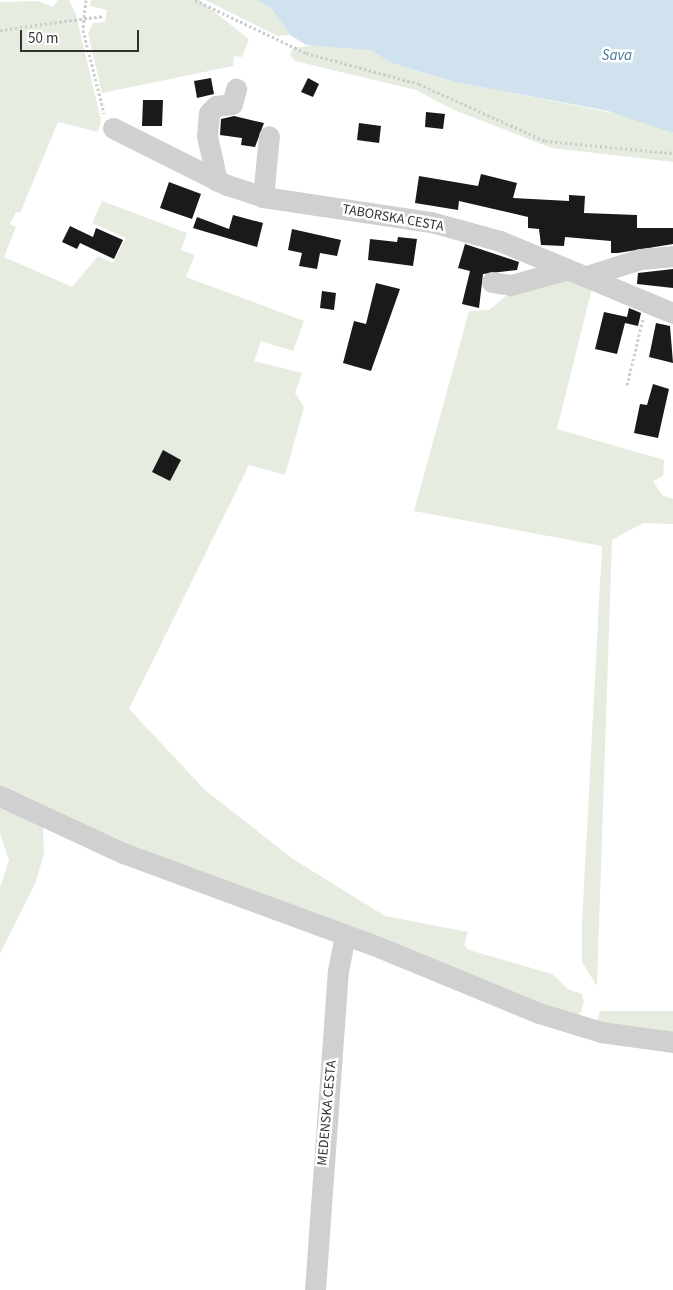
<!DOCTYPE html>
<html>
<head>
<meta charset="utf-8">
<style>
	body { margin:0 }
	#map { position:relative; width:673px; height:1290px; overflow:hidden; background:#fff; font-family:"Source Sans 3",sans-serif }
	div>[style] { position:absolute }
	.green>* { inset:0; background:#e6ecdf }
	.water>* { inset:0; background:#cfe2ee }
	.building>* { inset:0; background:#1a1a1a }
	.path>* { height:3px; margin-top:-1.5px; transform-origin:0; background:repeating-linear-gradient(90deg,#cdcdcd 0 2.5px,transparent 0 5px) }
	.minor>* { height:21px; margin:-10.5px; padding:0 10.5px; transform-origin:10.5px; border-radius:10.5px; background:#d0d0d0 }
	span { translate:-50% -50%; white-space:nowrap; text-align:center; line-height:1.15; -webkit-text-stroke:5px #fff; paint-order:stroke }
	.street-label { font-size:14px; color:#333 }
	.water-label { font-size:15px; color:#3f7597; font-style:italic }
	.scale { position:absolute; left:20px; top:30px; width:119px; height:22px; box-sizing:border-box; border:2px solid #333; border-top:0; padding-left:6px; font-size:15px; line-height:18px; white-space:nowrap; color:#333; -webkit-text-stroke:4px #fff; paint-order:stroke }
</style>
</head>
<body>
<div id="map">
	<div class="green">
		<i style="clip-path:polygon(58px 0,69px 0,76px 15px,101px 120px,98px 132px,58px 122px,20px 213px,16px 212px,10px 224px,16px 227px,4px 257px,72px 287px,98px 256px,113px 263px,126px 238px,92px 223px,102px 201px,187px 233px,181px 250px,195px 255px,186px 277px,304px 321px,293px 351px,261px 341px,254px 361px,302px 373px,295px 393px,304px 407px,285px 475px,249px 465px,129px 709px,205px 790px,293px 859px,385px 916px,468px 932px,464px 945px,469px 950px,552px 974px,568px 989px,582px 994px,584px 1002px,578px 1019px,126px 847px,0 790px,0 2px,38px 1px,53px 7px)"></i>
		<i style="clip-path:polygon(91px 0,199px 0,249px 39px,242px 57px,234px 56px,233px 66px,102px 93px,88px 34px,93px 23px,105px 22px,107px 10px,90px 6px)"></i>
		<i style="clip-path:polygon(205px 0,257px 0,272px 9px,290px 35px,278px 36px)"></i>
		<i style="clip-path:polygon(325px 44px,371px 50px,391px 63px,455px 82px,629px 116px,673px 133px,673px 162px,552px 148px,454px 110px,416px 90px,295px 61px,290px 55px,293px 48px)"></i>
		<i style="clip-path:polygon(565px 276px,593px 284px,557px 429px,664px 460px,663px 476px,653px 481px,662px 495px,673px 499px,673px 524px,643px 523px,612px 540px,597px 986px,582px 962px,582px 924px,602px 546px,414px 511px,469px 311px,489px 310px,511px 292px)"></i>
		<i style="clip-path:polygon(0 804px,43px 826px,44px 854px,35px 884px,0 954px,0 888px,9px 860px,0 834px)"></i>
		<i style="clip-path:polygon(600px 1011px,673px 1011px,673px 1037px,596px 1025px)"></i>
	</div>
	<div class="water">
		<i style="clip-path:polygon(257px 0,673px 0,673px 133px,608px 111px,455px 82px,391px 63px,371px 50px,306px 45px,290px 35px,272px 9px)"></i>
	</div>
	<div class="building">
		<i style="clip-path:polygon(211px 78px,214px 94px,197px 98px,194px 81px)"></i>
		<i style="clip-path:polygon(308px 78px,319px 84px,313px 97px,301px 92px)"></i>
		<i style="clip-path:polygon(143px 100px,163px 100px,162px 126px,142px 126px)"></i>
		<i style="clip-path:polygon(426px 112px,445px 114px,443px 129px,425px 127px)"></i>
		<i style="clip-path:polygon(234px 116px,264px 123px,255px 147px,241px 145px,242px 138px,220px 135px,221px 119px)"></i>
		<i style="clip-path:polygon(359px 123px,381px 126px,379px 143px,357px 140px)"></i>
		<i style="clip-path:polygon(481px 174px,517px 183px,513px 198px,569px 201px,569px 195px,585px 196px,584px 213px,637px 215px,637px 228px,673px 228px,673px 244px,618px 253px,611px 253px,611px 241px,565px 237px,564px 246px,541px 245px,539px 229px,528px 228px,528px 217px,459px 201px,458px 210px,415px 203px,419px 176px,478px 186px)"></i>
		<i style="clip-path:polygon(169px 182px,201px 194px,192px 219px,160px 208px)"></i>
		<i style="clip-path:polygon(233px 215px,263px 223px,257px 247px,193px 228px,197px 217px,229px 229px)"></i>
		<i style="clip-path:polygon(70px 226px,93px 237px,96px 228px,123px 240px,114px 259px,80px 243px,77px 249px,62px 242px)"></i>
		<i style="clip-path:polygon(292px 229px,341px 240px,337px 256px,320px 253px,317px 269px,299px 266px,302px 253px,288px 250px)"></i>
		<i style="clip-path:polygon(398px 237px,417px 239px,413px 266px,368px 260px,370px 239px,397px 242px)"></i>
		<i style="clip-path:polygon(465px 244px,519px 262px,517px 270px,483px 274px,479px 308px,462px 304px,470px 271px,458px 268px)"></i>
		<i style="clip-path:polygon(673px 269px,673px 288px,637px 284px,638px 273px)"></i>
		<i style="clip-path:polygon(376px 283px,400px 289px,371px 371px,343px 363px,354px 321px,366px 324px)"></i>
		<i style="clip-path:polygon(322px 291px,336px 293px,334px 310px,320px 308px)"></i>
		<i style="clip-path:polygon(629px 308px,641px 313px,638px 326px,625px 323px,617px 354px,595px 349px,604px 312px,627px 317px)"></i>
		<i style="clip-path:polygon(656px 323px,670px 326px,673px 363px,649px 357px)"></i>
		<i style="clip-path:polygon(653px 384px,669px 389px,658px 438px,634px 433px,640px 404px,647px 405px)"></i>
		<i style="clip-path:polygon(163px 450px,181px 460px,170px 481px,152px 472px)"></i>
	</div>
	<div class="path">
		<i style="left:86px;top:0;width:30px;rotate:96deg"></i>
		<i style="left:83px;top:30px;width:86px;rotate:75.8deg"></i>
		<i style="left:195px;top:0;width:123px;rotate:25.5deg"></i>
		<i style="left:306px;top:53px;width:117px;rotate:15.3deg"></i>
		<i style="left:419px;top:84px;width:138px;rotate:24.3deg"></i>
		<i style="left:545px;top:141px;width:129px;rotate:5.4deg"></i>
		<i style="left:0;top:30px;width:104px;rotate:-7.7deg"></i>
		<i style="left:627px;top:385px;width:68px;rotate:-76.4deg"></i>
	</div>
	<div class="minor">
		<i style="left:113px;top:128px;width:127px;rotate:26.6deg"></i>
		<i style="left:227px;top:185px;width:38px;rotate:18deg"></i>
		<i style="left:263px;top:197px;width:170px;rotate:8.5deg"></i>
		<i style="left:431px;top:222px;width:72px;rotate:15.4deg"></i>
		<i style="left:500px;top:241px;width:187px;rotate:22.6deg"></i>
		<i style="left:217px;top:181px;width:46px;rotate:-102.5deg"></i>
		<i style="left:207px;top:136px;width:23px;rotate:-85deg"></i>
		<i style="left:209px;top:113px;width:10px;rotate:-45deg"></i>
		<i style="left:216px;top:106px;width:16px;rotate:-7deg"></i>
		<i style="left:232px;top:104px;width:16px;rotate:-75deg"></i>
		<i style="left:263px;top:197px;width:61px;rotate:-84.4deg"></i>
		<i style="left:590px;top:275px;width:52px;rotate:-17.7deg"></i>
		<i style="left:640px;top:259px;width:33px;rotate:-5deg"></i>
		<i style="left:492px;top:282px;width:19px;rotate:9deg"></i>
		<i style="left:511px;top:285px;width:59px;rotate:-15.7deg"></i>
		<i style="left:0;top:796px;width:136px;rotate:24.9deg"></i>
		<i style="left:123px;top:853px;width:275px;rotate:20.2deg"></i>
		<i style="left:381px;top:948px;width:171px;rotate:22.4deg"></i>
		<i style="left:539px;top:1013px;width:65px;rotate:17deg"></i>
		<i style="left:601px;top:1032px;width:73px;rotate:7.9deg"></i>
		<i style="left:315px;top:1290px;width:320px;rotate:-85.9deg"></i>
		<i style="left:338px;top:971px;width:36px;rotate:-79deg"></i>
	</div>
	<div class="street-label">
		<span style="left:393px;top:218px;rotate:10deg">TABORSKA CESTA</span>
		<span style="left:327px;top:1113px;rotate:-85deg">MEDENSKA CESTA</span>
	</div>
	<div class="water-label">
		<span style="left:617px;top:56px">Sava</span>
	</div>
	<div class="scale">50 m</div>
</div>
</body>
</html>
